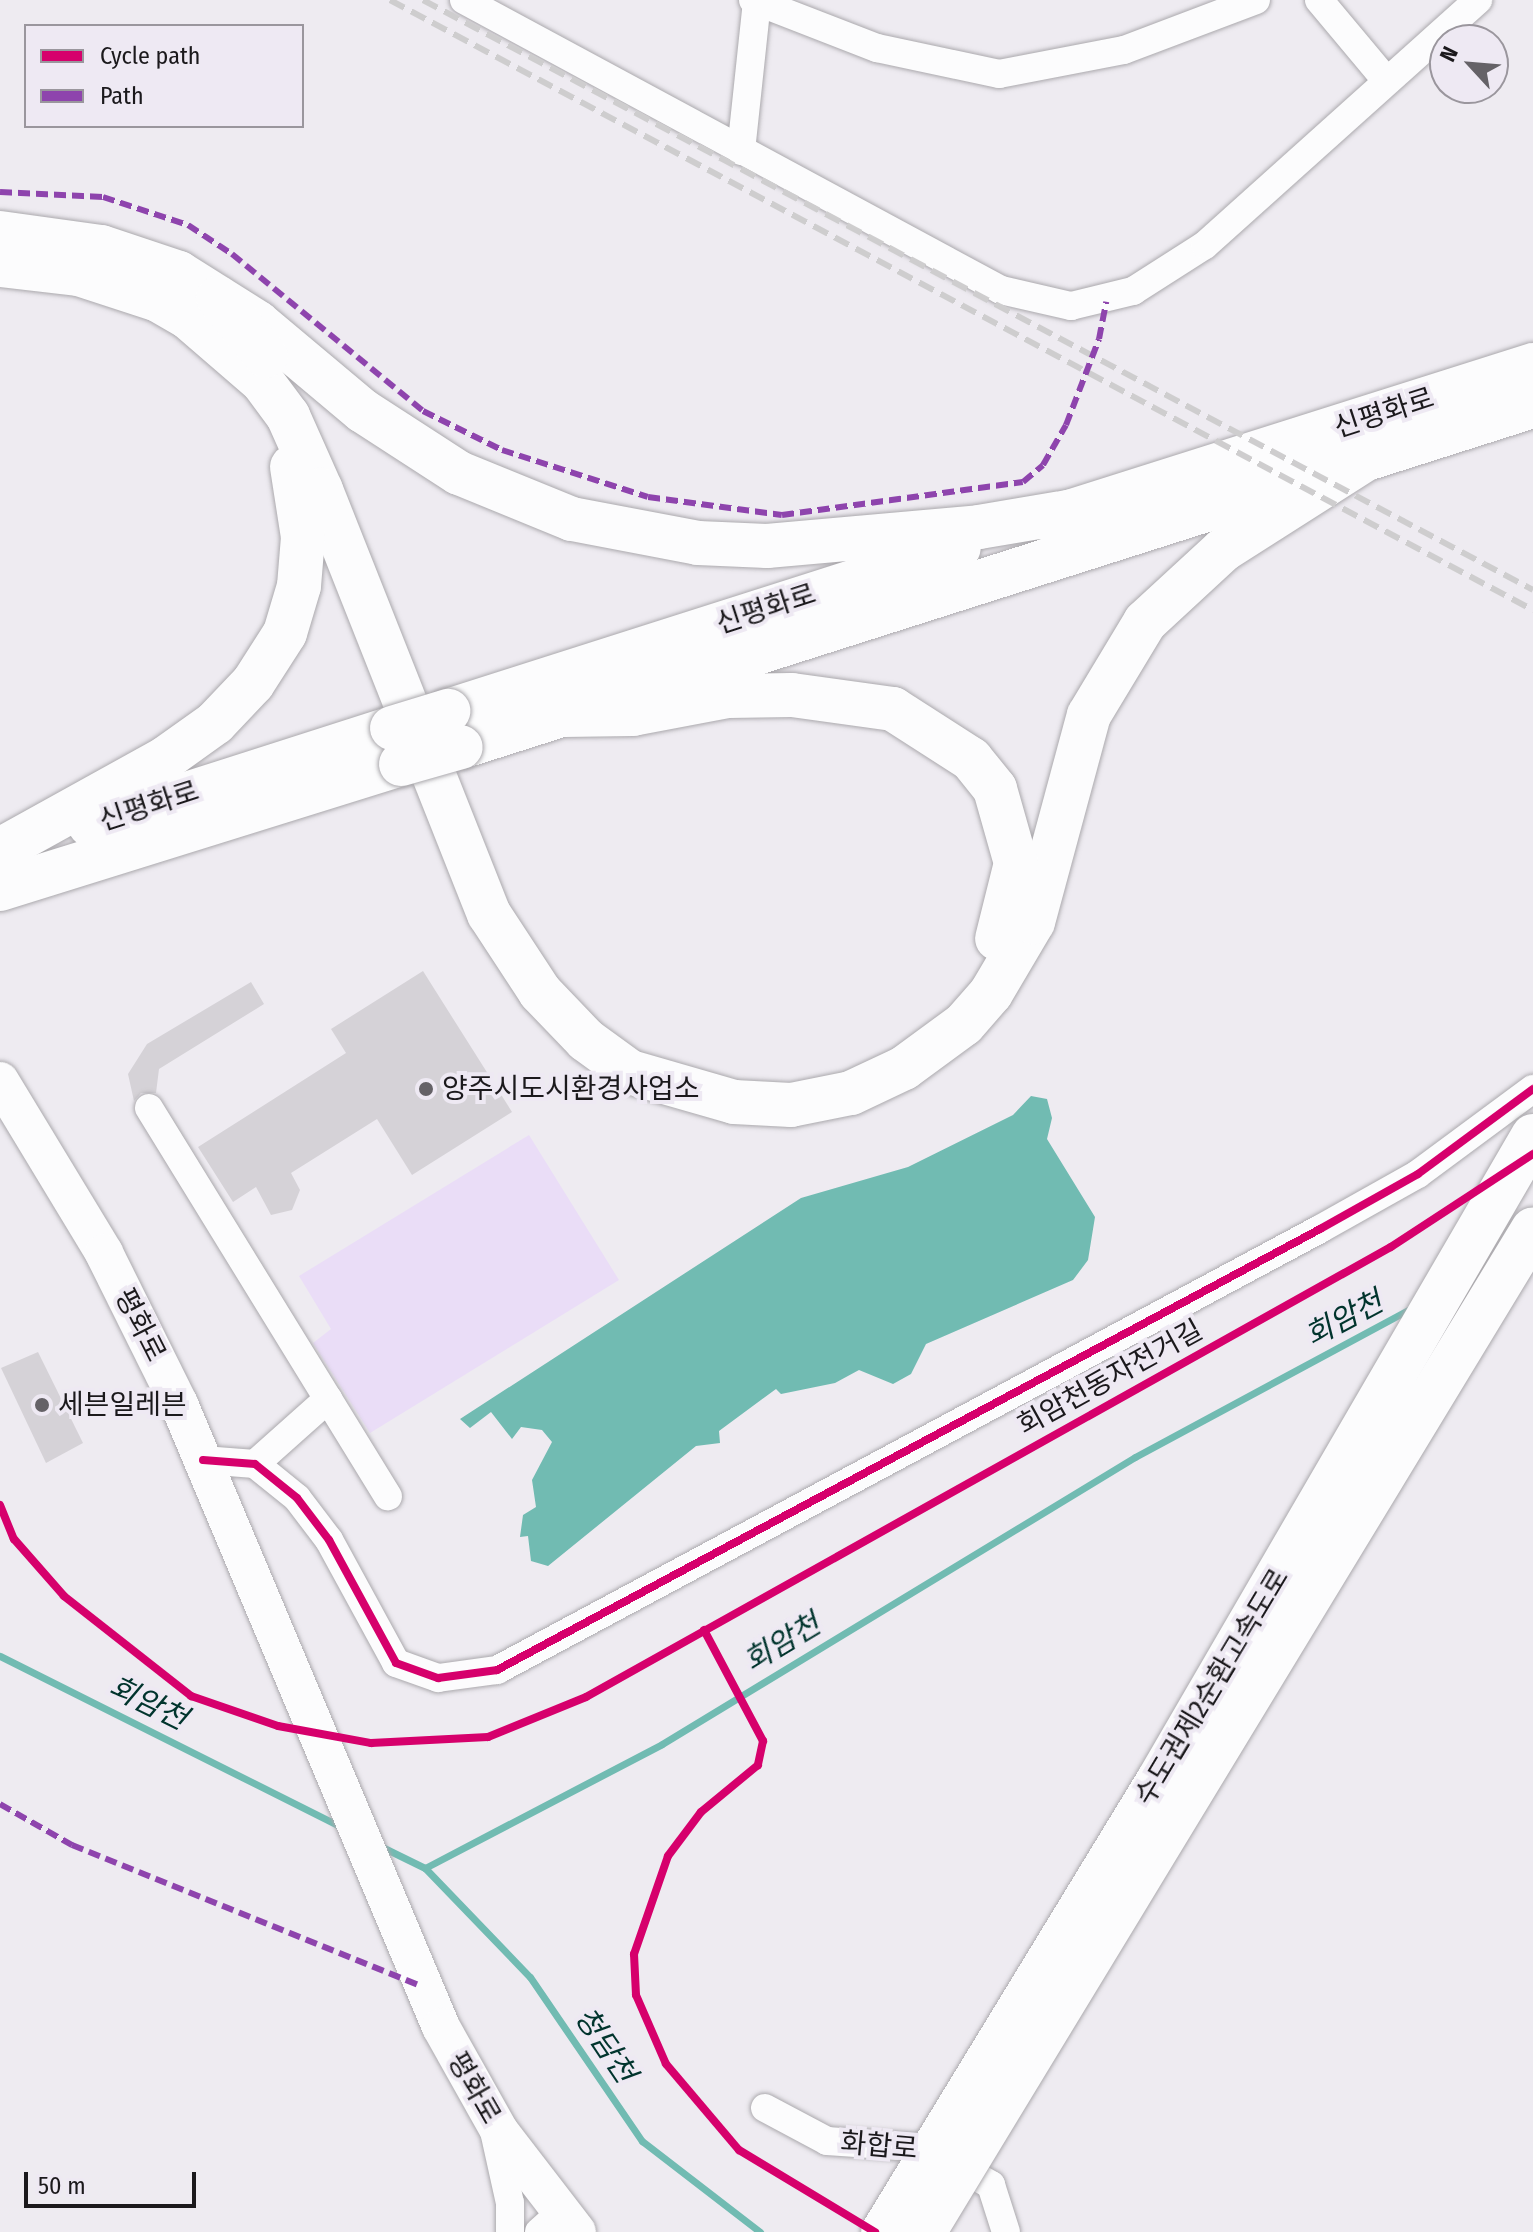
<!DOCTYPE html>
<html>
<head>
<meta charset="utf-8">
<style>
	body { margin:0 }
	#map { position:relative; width:1533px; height:2232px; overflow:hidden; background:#eeebf1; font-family:"Fira Sans Condensed","Noto Sans KR",sans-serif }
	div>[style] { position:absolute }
	.green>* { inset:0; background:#eaddf7 }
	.water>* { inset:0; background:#71bbb2 }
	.stream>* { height:7px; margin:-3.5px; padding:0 3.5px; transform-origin:3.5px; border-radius:3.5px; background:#71bbb2 }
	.building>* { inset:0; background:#d5d2d7 }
	.roads { filter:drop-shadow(0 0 2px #aba9ad) drop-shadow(0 0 2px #aba9ad) }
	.minor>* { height:28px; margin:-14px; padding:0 14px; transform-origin:14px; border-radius:14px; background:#fcfcfd }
	.secondary>* { height:38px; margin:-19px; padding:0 19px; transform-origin:19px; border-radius:19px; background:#fcfcfd }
	.trunk>* { height:44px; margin:-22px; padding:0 22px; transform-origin:22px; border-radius:22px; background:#fcfcfd }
	.rail>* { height:6px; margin-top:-3px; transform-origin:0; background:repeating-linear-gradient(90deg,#cecdce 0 16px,transparent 0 24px) }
	.bridges { filter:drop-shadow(0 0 2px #aba9ad) drop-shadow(0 0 2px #aba9ad) }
	.trunk-bridge>* { height:44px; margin:-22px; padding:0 22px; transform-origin:22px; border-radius:22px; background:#fcfcfd }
	.motorway-bridge>* { height:44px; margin:-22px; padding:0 22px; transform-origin:22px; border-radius:22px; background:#fcfcfd }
	.quiet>* { height:6px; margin-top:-3px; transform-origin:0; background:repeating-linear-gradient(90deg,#8e44ad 0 12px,transparent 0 18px) }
	.cycleway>* { height:8px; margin:-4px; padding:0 4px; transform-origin:4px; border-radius:4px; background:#d6006c }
	.dots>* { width:22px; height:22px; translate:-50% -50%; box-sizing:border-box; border:4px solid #eee9f3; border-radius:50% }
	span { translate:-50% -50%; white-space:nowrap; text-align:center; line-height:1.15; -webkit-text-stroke:8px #eee9f3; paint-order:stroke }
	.street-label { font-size:28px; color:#1b191c }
	.poi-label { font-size:28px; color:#1b191c }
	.left { translate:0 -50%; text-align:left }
	.water-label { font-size:30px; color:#01342d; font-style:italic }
	.legend { position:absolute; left:24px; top:24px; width:280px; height:104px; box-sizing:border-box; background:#eee9f3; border:2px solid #9a969d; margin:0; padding:10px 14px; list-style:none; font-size:24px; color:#1b191c }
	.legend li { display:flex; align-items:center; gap:16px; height:40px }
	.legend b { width:40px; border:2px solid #9a969d }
	.north { position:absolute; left:1429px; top:24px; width:80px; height:80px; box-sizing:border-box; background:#eee9f3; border:2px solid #9a969d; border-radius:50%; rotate:296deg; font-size:22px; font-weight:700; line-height:32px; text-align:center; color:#1b191c }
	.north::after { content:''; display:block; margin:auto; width:28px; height:36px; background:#656267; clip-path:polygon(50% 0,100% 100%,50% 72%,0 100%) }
	.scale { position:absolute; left:24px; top:2172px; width:172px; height:36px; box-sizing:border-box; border:4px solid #1b191c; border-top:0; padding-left:10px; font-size:24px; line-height:28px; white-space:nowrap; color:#1b191c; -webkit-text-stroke:6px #eee9f3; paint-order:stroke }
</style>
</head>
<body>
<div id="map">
	<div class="green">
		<i style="clip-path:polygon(529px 1135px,619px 1280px,370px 1433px,313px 1343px,331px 1329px,299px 1276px)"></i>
	</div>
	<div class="water">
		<i style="clip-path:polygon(1031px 1096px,1047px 1099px,1052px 1118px,1047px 1139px,1095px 1217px,1088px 1260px,1073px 1280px,926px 1344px,911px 1374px,893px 1384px,859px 1370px,835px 1383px,781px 1394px,776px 1389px,719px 1431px,720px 1443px,696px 1446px,548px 1566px,531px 1561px,528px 1536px,520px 1537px,523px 1515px,536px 1507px,532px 1480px,552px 1442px,542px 1430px,521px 1427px,512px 1439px,491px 1412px,470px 1428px,460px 1419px,801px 1198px,908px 1167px,1013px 1115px)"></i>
	</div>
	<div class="stream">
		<i style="left:0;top:1656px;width:380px;rotate:26.6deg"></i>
		<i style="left:380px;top:1846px;width:50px;rotate:26.1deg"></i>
		<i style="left:425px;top:1868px;width:267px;rotate:-27.6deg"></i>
		<i style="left:662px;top:1744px;width:553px;rotate:-31.25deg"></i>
		<i style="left:1135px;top:1457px;width:317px;rotate:-28.3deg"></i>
		<i style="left:425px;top:1868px;width:151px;rotate:46.1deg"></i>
		<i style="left:530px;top:1977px;width:199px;rotate:55.7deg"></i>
		<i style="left:642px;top:2141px;width:149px;rotate:37.6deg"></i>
	</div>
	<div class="building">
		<i style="clip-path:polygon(423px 971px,512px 1112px,412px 1175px,377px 1119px,291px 1173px,300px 1190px,292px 1210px,271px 1215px,256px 1187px,233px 1202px,198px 1147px,346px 1053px,331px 1029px)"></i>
		<i style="clip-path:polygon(251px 982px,264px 1004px,159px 1069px,156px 1093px,141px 1093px,134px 1101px,128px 1074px,147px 1044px)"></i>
		<i style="clip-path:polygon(38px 1352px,83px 1443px,46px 1463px,1px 1368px)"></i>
	</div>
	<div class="roads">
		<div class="minor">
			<i style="left:464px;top:0;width:610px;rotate:28.37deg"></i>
			<i style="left:1001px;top:290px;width:72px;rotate:12.9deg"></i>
			<i style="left:1071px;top:306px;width:64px;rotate:-13.6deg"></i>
			<i style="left:1133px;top:291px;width:85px;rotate:-32.6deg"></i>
			<i style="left:1205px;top:245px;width:367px;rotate:-41.9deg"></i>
			<i style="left:753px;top:0;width:133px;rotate:21.2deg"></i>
			<i style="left:877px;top:48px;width:125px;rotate:12deg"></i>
			<i style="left:999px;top:74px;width:127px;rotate:-10.9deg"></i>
			<i style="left:1124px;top:50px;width:141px;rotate:-20.7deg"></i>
			<i style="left:1319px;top:0;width:103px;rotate:50.1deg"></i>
			<i style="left:741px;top:151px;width:150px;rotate:-83.9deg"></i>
			<i style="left:149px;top:1108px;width:456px;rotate:58.4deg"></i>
			<i style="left:203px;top:1460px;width:52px;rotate:4.4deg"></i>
			<i style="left:255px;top:1464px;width:54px;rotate:39deg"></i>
			<i style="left:297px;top:1498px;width:53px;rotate:52.7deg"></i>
			<i style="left:329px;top:1540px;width:140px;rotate:61.4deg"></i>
			<i style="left:396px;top:1663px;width:45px;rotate:19.7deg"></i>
			<i style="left:438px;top:1678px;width:60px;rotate:-7.7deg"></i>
			<i style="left:497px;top:1670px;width:934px;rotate:-28.18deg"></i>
			<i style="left:1320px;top:1229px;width:112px;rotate:-29.3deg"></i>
			<i style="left:1418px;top:1174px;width:143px;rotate:-36.5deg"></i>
			<i style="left:255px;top:1464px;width:98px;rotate:-41.7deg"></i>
			<i style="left:765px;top:2108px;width:70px;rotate:28deg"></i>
			<i style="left:827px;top:2141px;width:99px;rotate:4deg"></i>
			<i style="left:926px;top:2148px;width:75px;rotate:29.6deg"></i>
			<i style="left:991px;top:2185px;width:49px;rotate:72.3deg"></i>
			<i style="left:494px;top:2131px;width:74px;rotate:77.5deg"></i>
			<i style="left:510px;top:2203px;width:29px;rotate:90deg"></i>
			<i style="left:539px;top:2232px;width:27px;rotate:-42deg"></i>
		</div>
		<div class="secondary">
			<i style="left:0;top:1081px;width:201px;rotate:58.8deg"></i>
			<i style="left:104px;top:1253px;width:169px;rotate:63.6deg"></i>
			<i style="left:179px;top:1404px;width:676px;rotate:67.19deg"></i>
			<i style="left:441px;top:2027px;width:120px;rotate:60.7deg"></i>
			<i style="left:500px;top:2132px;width:126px;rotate:52.4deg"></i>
		</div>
		<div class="trunk">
			<i style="left:0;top:233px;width:102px;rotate:7.9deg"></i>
			<i style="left:101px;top:247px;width:82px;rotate:18.4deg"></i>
			<i style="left:179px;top:273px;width:93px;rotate:32.3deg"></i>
			<i style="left:258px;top:323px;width:137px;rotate:40deg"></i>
			<i style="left:363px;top:411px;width:114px;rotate:32.9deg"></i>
			<i style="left:459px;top:473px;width:122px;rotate:22.2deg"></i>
			<i style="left:572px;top:519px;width:128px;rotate:10.8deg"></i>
			<i style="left:698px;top:543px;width:69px;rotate:2.5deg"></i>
			<i style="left:767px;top:546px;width:213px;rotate:-5.1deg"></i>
			<i style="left:979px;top:527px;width:96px;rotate:-9.6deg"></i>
			<i style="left:0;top:265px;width:80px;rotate:6.5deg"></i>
			<i style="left:79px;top:274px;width:83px;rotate:18.2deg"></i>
			<i style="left:158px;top:300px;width:36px;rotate:30deg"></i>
			<i style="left:189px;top:318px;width:96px;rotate:40.8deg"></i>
			<i style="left:262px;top:381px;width:44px;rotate:53.4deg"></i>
			<i style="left:288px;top:416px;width:81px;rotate:66deg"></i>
			<i style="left:321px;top:490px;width:456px;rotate:68.4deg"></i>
			<i style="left:489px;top:914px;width:93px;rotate:56.8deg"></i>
			<i style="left:540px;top:992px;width:66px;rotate:46.2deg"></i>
			<i style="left:586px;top:1040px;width:54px;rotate:36deg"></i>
			<i style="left:630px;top:1072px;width:108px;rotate:16.1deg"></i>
			<i style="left:734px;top:1102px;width:57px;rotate:3deg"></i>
			<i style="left:791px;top:1105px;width:61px;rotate:-11.3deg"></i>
			<i style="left:851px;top:1093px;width:59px;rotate:-25.3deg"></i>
			<i style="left:904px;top:1068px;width:74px;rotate:-36.3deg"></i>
			<i style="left:964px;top:1024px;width:41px;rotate:-48.9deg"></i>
			<i style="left:991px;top:993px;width:82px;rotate:-59.4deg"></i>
			<i style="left:1033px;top:922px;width:214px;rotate:-74.9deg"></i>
			<i style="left:1089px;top:715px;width:109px;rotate:-58.9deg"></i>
			<i style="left:1145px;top:622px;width:106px;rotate:-42.7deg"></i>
			<i style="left:1223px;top:550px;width:180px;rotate:-32.5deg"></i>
			<i style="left:218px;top:298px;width:75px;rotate:50.4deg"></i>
			<i style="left:1047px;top:519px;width:510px;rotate:-17.58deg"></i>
			<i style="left:448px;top:711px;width:536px;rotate:-17.69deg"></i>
			<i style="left:563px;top:715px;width:70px;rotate:-0.8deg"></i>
			<i style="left:633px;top:714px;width:97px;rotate:-10.7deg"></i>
			<i style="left:728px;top:696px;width:64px;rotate:-0.9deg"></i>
			<i style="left:792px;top:695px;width:102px;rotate:7.9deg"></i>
			<i style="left:893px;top:709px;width:93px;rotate:32.7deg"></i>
			<i style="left:971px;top:759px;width:38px;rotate:51deg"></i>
			<i style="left:995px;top:789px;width:77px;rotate:74.2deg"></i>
			<i style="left:1016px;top:863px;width:78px;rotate:104deg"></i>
			<i style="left:461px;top:747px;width:1125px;rotate:-17.65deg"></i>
			<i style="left:90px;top:825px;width:317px;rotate:-17.8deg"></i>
			<i style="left:0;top:850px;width:190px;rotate:-29deg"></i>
			<i style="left:166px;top:758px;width:60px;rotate:-35.5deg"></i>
			<i style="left:215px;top:723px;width:55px;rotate:-46.5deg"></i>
			<i style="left:253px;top:683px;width:59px;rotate:-57.4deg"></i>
			<i style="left:285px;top:633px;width:49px;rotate:-73.4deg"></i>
			<i style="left:299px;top:586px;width:49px;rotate:-85.3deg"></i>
			<i style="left:303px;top:537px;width:71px;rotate:-98.9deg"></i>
			<i style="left:0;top:889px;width:420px;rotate:-17.3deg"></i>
		</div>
	</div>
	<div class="rail">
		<i style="left:390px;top:0;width:1296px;rotate:28.09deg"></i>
		<i style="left:423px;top:0;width:1257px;rotate:27.99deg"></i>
	</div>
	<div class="bridges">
		<div class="trunk-bridge">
			<i style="left:392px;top:728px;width:59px;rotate:-16.9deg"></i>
			<i style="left:401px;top:764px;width:62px;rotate:-15.8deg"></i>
		</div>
		<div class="motorway-bridge">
			<i style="left:883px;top:2232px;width:528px;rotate:-58.63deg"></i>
			<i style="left:1158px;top:1781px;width:746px;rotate:-59.83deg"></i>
			<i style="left:924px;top:2232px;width:1173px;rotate:-58.73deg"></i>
		</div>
	</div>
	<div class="quiet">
		<i style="left:0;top:192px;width:103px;rotate:2.8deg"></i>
		<i style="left:103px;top:197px;width:89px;rotate:18.2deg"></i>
		<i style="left:188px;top:225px;width:53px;rotate:33.4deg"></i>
		<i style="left:232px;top:254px;width:247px;rotate:39.4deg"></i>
		<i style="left:423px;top:411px;width:88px;rotate:26.3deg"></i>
		<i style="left:502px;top:450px;width:153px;rotate:17.8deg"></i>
		<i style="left:648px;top:497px;width:135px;rotate:7.7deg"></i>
		<i style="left:782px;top:515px;width:243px;rotate:-7.8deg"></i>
		<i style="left:1023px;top:482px;width:26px;rotate:-40deg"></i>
		<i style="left:1043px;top:465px;width:46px;rotate:-60.1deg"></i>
		<i style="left:1066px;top:425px;width:92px;rotate:-69deg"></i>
		<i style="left:1099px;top:339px;width:38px;rotate:-79deg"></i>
		<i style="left:0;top:1804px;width:83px;rotate:29.7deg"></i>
		<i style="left:72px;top:1845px;width:376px;rotate:22deg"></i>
	</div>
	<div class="cycleway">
		<i style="left:203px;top:1460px;width:52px;rotate:4.4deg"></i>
		<i style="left:255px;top:1464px;width:54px;rotate:39deg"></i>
		<i style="left:297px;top:1498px;width:53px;rotate:52.7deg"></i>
		<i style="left:329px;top:1540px;width:140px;rotate:61.4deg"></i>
		<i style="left:396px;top:1663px;width:45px;rotate:19.7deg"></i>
		<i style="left:438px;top:1678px;width:60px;rotate:-7.7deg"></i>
		<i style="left:497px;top:1670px;width:934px;rotate:-28.18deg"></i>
		<i style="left:1320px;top:1229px;width:112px;rotate:-29.3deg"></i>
		<i style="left:1418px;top:1174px;width:143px;rotate:-36.5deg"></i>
		<i style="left:0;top:1505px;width:37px;rotate:68deg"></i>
		<i style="left:14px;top:1539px;width:76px;rotate:48.7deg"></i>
		<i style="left:64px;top:1596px;width:162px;rotate:38.2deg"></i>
		<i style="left:191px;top:1696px;width:92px;rotate:19deg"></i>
		<i style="left:278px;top:1726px;width:95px;rotate:10.4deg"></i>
		<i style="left:371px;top:1743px;width:117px;rotate:-2.9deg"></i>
		<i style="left:488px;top:1737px;width:106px;rotate:-22.2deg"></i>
		<i style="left:586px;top:1697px;width:922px;rotate:-29.21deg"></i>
		<i style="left:1391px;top:1247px;width:170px;rotate:-33.2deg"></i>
		<i style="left:704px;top:1630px;width:126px;rotate:62deg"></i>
		<i style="left:763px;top:1741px;width:25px;rotate:102deg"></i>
		<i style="left:758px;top:1765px;width:74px;rotate:140.5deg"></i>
		<i style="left:701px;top:1812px;width:55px;rotate:126.9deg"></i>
		<i style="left:668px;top:1856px;width:104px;rotate:109.1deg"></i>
		<i style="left:634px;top:1954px;width:41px;rotate:87.2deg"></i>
		<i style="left:636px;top:1995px;width:75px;rotate:66.5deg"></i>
		<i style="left:666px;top:2064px;width:113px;rotate:49.7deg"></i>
		<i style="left:739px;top:2150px;width:159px;rotate:31.1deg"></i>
	</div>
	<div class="dots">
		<i style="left:426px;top:1089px;background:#656267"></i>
		<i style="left:42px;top:1405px;background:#656267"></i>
	</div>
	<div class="street-label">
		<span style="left:1384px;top:413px;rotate:-18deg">신평화로</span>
		<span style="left:766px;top:609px;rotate:-18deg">신평화로</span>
		<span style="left:149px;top:806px;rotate:-18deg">신평화로</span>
		<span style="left:140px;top:1325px;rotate:63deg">평화로</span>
		<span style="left:1110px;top:1378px;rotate:-29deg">회암천동자전거길</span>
		<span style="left:1212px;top:1687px;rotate:-59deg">수도권제2순환고속도로</span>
		<span style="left:474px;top:2088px;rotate:60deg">평화로</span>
		<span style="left:879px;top:2146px;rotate:5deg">화합로</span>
	</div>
	<div class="poi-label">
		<span class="left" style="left:442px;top:1089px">양주시도시환경사업소</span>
		<span class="left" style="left:58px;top:1405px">세븐일레븐</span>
	</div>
	<div class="water-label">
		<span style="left:1344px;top:1319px;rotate:-28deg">회암천</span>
		<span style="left:782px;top:1643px;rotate:-31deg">회암천</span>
		<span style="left:148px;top:1703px;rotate:26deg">회암천</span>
		<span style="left:605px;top:2045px;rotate:56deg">청담천</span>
	</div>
	<ul class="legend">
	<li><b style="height:10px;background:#d6006c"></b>Cycle path</li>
	<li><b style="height:10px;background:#8e44ad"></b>Path</li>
	</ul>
	<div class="north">N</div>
	<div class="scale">50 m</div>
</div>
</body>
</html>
